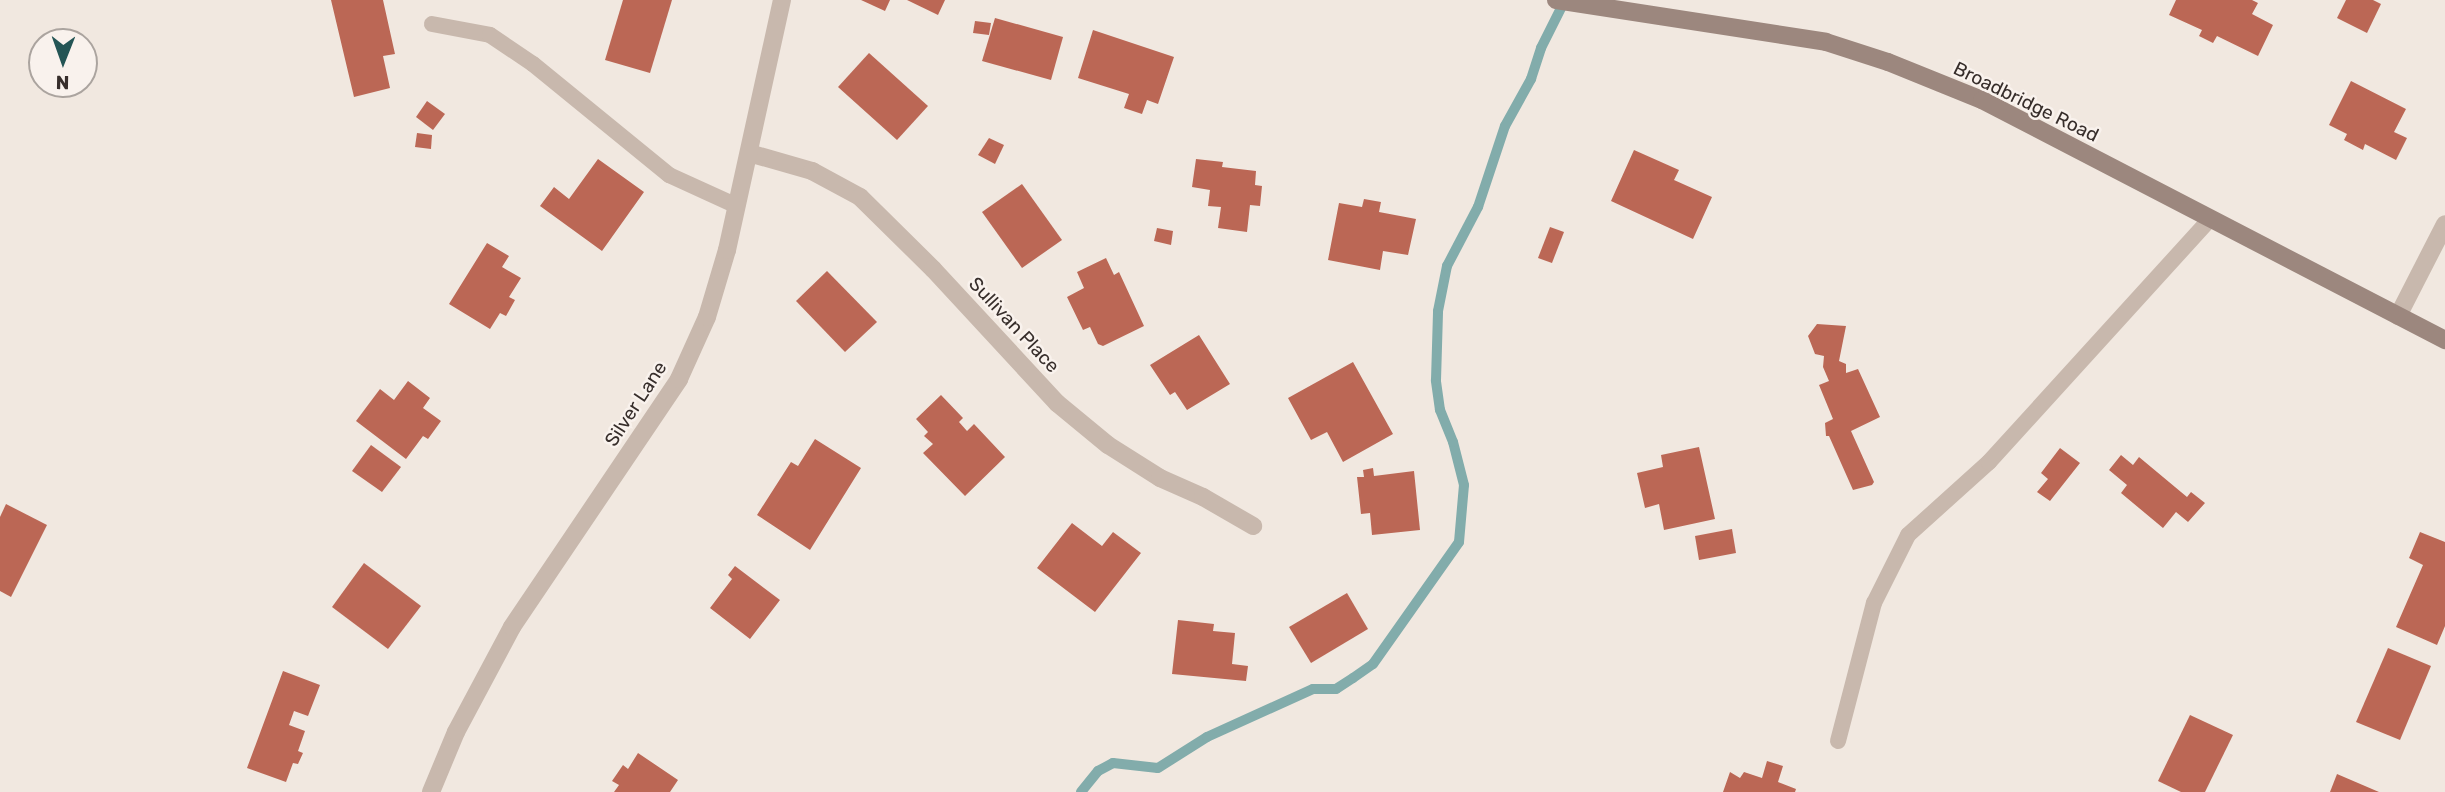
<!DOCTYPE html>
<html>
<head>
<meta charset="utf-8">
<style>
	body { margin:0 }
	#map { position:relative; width:2445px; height:792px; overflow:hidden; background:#f1e8e0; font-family:Rubik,sans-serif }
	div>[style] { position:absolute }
	.stream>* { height:10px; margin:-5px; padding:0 5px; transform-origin:5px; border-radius:5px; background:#82acab }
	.building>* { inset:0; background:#bb6755 }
	.lane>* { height:16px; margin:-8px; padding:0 8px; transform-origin:8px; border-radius:8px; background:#c8b8ad }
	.street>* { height:18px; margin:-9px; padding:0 9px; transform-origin:9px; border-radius:9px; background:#c8b8ad }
	.secondary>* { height:18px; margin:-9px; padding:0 9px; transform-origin:9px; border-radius:9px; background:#9c877e }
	span { translate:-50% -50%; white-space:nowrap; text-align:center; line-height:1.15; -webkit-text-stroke:5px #f9f2ed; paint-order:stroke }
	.street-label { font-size:19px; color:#372e2b }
	.north { position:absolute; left:28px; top:28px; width:70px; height:70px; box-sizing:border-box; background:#f9f2ed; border:2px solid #aba49f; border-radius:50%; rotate:181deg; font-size:19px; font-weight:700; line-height:28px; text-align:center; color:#372e2b }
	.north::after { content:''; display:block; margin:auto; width:24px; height:32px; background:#245555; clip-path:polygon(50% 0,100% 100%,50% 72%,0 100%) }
</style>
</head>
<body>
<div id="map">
	<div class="stream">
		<i style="left:1081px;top:792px;width:27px;rotate:-51deg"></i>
		<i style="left:1098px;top:771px;width:17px;rotate:-28deg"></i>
		<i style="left:1113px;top:763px;width:45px;rotate:6.3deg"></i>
		<i style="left:1158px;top:768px;width:58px;rotate:-32.3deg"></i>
		<i style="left:1207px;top:737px;width:116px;rotate:-24.4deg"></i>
		<i style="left:1313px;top:689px;width:23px"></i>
		<i style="left:1336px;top:689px;width:20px;rotate:-33deg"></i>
		<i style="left:1353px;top:678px;width:24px;rotate:-35deg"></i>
		<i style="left:1373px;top:664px;width:149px;rotate:-54.8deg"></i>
		<i style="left:1459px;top:542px;width:57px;rotate:-85deg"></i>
		<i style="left:1464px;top:485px;width:44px;rotate:-104.3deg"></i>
		<i style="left:1453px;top:442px;width:35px;rotate:-112deg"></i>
		<i style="left:1440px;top:410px;width:30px;rotate:-98deg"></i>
		<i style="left:1436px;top:380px;width:69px;rotate:-88.3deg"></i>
		<i style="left:1438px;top:311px;width:46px;rotate:-78.7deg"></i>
		<i style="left:1447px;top:266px;width:67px;rotate:-62.3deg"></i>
		<i style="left:1478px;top:207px;width:85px;rotate:-71.6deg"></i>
		<i style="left:1505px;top:126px;width:54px;rotate:-61deg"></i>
		<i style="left:1531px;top:79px;width:33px;rotate:-72deg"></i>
		<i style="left:1541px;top:48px;width:54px;rotate:-63.4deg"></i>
	</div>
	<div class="building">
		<i style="clip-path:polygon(331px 0,383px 0,395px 54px,383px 56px,390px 88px,354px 97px)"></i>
		<i style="clip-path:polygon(623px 0,672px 0,650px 73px,605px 60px)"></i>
		<i style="clip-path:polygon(861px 0,890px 0,885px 11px)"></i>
		<i style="clip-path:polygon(907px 0,945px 0,938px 15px)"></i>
		<i style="clip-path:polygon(2176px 0,2252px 0,2258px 3px,2252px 14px,2273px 25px,2258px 56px,2217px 36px,2213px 43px,2199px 36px,2202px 30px,2169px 15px)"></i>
		<i style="clip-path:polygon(2346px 0,2373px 0,2381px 4px,2367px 33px,2337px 18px)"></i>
		<i style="clip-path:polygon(995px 18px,1063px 37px,1051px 80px,982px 61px)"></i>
		<i style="clip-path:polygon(975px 21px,991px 23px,989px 35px,973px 33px)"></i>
		<i style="clip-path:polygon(1093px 30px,1174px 57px,1158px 104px,1147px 100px,1142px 114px,1124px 108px,1129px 94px,1078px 78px)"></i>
		<i style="clip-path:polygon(869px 53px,928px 106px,897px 140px,838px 87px)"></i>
		<i style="clip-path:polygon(2351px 81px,2406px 109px,2394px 132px,2407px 138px,2396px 160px,2365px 144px,2363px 150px,2344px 140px,2347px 134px,2329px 125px)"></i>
		<i style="clip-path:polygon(427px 101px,445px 114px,433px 130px,416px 117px)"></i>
		<i style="clip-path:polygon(417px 133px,432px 135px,431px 149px,415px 147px)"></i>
		<i style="clip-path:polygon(989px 138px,1004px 145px,995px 164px,978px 155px)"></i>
		<i style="clip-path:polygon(1634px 150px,1679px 170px,1674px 180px,1712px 197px,1693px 239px,1611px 201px)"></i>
		<i style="clip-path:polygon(598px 159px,644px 192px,602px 251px,540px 206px,554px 187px,569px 199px)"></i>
		<i style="clip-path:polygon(1196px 159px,1223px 162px,1222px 167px,1256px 171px,1255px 185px,1262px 186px,1260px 206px,1250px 205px,1247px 232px,1218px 228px,1221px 207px,1208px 206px,1210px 190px,1192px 187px)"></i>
		<i style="clip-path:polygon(1022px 184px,1062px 240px,1022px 268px,982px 212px)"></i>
		<i style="clip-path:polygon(1364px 199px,1381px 202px,1379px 212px,1416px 219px,1408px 255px,1383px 251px,1380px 270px,1328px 260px,1339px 203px,1362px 207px)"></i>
		<i style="clip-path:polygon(1550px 227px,1564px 232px,1552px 263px,1538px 258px)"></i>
		<i style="clip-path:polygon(1157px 228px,1173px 231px,1171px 245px,1154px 241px)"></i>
		<i style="clip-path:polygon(487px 243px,509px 256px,502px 267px,521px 278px,509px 297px,515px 300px,506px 316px,500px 313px,490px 329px,449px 304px)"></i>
		<i style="clip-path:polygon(1106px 258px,1114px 275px,1119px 272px,1144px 326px,1103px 346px,1098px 344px,1090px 327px,1083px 330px,1067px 297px,1084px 288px,1077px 272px)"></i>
		<i style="clip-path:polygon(827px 271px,877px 322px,845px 352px,796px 301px)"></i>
		<i style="clip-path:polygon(1817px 324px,1846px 326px,1839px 361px,1846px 364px,1846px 373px,1858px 369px,1880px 417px,1851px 431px,1874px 482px,1872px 485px,1853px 490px,1829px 436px,1826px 436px,1825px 423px,1833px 419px,1819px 385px,1829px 381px,1823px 367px,1824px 356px,1815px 354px,1808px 336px)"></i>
		<i style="clip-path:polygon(1199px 335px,1230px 384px,1187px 410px,1175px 392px,1170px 395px,1150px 365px)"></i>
		<i style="clip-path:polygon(1353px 362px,1393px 434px,1343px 462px,1327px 432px,1311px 440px,1288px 398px)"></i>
		<i style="clip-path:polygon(408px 381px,430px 398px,423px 408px,441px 421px,428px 439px,423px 436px,406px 459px,356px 421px,380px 389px,394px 400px)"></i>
		<i style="clip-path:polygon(941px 395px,963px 418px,959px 422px,967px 431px,974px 424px,1005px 457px,965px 496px,923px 453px,933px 444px,924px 436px,928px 432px,916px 419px)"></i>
		<i style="clip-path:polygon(815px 439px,861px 468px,810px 550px,757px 515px,791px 462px,798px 466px)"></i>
		<i style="clip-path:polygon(371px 445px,401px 467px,382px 492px,352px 471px)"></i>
		<i style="clip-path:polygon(1699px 447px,1715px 519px,1664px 530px,1659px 504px,1645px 508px,1637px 473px,1663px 467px,1661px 455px)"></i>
		<i style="clip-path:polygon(2060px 448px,2080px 463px,2050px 501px,2037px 492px,2048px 479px,2041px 473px)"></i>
		<i style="clip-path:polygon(2121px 455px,2133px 465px,2139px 457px,2187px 497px,2191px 492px,2205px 503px,2188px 522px,2176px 512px,2163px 528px,2121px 493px,2127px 485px,2109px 470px)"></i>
		<i style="clip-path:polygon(1373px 468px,1374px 476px,1414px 471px,1420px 530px,1372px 535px,1370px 513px,1361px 514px,1357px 477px,1364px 477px,1363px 470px)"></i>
		<i style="clip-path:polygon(6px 504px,47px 525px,11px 597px,0 591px,0 517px)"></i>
		<i style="clip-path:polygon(1072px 523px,1102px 546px,1113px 532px,1141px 553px,1095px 612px,1037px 568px)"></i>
		<i style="clip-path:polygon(1732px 529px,1736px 553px,1699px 560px,1695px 536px)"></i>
		<i style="clip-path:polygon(2420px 532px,2445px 542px,2445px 626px,2437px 645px,2396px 627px,2423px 565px,2409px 558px)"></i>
		<i style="clip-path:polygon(364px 563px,421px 606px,388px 649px,332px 607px)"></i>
		<i style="clip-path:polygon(735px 566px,780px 600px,750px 639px,710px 608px,732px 579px,728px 575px)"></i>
		<i style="clip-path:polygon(1347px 593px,1368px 629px,1311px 663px,1289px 627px)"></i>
		<i style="clip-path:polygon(1178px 620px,1214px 624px,1213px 631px,1235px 633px,1232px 664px,1248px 666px,1246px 681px,1172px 674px)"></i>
		<i style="clip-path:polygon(2388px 648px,2431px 666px,2400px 740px,2356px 722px)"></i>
		<i style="clip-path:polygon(283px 671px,320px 685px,308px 716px,294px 711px,289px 725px,305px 731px,298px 751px,303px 753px,298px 764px,293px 763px,286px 782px,247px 768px)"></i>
		<i style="clip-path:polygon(2190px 715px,2233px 735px,2205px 792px,2181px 792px,2158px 781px)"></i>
		<i style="clip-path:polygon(638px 753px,678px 780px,670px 792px,614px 792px,619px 785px,612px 781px,623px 765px,628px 769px)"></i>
		<i style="clip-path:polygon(1767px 761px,1783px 766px,1778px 782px,1796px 789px,1795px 792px,1723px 792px,1730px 772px,1740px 778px,1744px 772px,1762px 778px)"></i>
		<i style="clip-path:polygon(2337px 774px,2379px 792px,2330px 792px)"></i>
	</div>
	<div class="lane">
		<i style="left:432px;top:24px;width:59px;rotate:10.7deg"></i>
		<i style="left:490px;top:35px;width:52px;rotate:34deg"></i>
		<i style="left:533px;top:64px;width:176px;rotate:39.2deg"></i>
		<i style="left:669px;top:175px;width:75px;rotate:24.5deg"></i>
		<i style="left:1838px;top:741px;width:143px;rotate:-75.4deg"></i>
		<i style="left:1874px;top:603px;width:76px;rotate:-63.4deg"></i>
		<i style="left:1908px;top:535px;width:109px;rotate:-42deg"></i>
		<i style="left:1989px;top:462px;width:328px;rotate:-47.7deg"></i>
	</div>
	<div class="street">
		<i style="left:749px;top:153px;width:66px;rotate:15.9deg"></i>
		<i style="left:812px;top:171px;width:55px;rotate:28.4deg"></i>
		<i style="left:860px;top:197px;width:103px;rotate:44.6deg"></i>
		<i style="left:933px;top:269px;width:183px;rotate:47.2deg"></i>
		<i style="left:1057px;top:403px;width:66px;rotate:39.5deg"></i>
		<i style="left:1108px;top:445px;width:62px;rotate:32.4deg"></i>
		<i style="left:1160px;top:478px;width:47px;rotate:23.8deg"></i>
		<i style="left:1203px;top:497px;width:58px;rotate:30.1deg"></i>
		<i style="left:2398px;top:316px;width:103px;rotate:-62.9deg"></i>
		<i style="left:431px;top:792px;width:65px;rotate:-67.4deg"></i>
		<i style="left:456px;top:732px;width:119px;rotate:-61.9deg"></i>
		<i style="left:512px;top:627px;width:299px;rotate:-56deg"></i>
		<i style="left:679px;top:379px;width:68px;rotate:-65.7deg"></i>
		<i style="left:707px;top:317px;width:70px;rotate:-73.4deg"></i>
		<i style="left:727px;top:250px;width:256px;rotate:-77.6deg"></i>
	</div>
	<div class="secondary">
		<i style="left:1556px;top:0;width:273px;rotate:8.8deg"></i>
		<i style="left:1826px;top:42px;width:65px;rotate:17.9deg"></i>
		<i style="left:1888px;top:62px;width:101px;rotate:22deg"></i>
		<i style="left:1982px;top:100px;width:522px;rotate:27.4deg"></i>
	</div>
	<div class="street-label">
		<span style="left:2026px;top:102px;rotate:26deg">Broadbridge Road</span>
		<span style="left:1014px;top:325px;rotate:47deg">Sullivan Place</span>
		<span style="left:636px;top:404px;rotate:-57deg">Silver Lane</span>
	</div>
	<div class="north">N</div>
</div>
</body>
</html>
